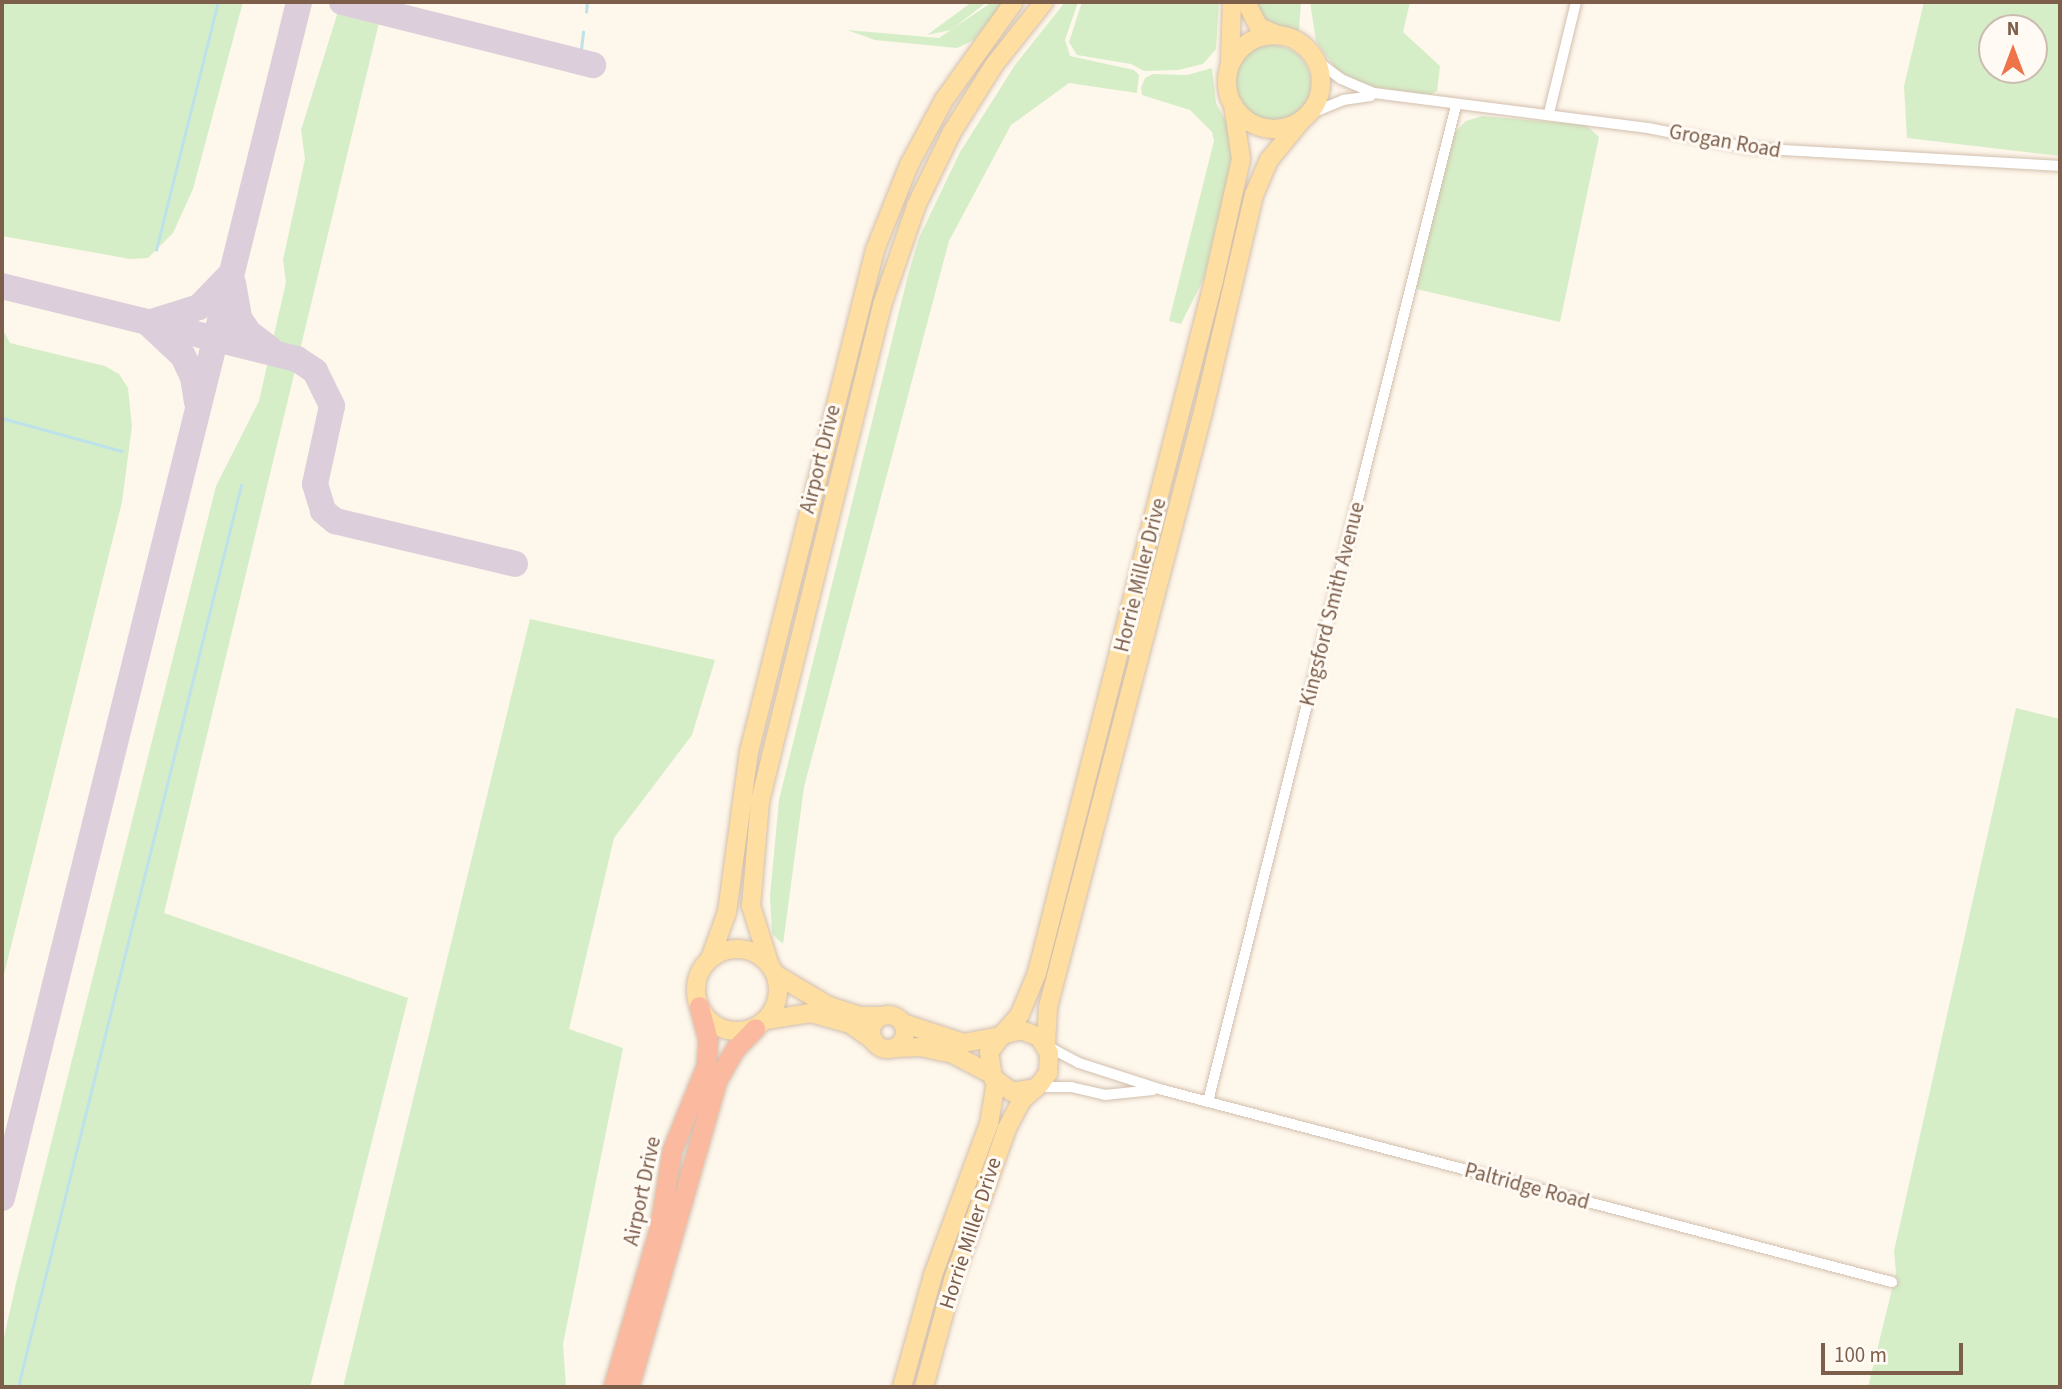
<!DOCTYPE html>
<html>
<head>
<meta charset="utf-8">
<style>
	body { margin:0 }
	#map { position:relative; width:2062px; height:1389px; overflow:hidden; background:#fef7eb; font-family:"Source Sans 3",sans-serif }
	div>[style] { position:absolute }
	.green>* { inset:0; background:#d6eec7 }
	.round { border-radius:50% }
	.stream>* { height:2.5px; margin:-1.25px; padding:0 1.25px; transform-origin:1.25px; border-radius:1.25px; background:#bde2ea }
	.taxiway>* { height:26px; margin:-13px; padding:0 13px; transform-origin:13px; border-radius:13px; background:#dcceda }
	.roads { filter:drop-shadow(0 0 2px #d2bfae) drop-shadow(0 0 2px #d2bfae) }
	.minor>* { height:10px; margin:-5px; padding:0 5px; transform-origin:5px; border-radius:5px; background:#fff }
	.primary>* { height:18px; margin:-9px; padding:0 9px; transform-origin:9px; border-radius:9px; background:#ffdfa1 }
	.primary>.ring { margin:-9px; padding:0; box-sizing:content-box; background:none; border:18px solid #ffdfa1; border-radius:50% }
	.motorway>* { height:19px; margin:-9.5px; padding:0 9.5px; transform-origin:9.5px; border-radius:9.5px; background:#fbb99f }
	span { translate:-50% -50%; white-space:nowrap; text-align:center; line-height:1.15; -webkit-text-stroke:6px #fffaf3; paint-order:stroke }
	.street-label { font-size:21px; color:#7c5e4b }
	.frame { position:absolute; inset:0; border:4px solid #7c5e4b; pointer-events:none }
	.north { position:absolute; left:1978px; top:14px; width:70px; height:70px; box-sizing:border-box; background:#fffaf3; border:2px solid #cbbcb0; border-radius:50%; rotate:0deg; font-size:19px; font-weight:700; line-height:28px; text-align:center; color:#7c5e4b }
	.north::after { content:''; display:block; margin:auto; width:24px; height:32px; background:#ee7349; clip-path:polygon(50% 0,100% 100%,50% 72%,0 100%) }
	.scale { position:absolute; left:1821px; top:1343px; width:142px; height:32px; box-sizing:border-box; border:4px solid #7c5e4b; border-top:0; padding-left:9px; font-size:21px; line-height:24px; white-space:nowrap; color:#7c5e4b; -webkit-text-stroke:5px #fffaf3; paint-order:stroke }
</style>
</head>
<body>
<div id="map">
	<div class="green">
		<i style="clip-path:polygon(2px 2px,243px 2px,193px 189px,173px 233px,148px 258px,130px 259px,2px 236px)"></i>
		<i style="clip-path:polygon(341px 2px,384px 2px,164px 913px,408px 998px,310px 1387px,2px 1387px,2px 1346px,17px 1279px,216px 486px,259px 401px,286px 282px,283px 260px,305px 159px,301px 130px)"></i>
		<i style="clip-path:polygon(972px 2px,987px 2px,951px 30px,927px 35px)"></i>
		<i style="clip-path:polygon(992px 2px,1005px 2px,974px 40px,957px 48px,875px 40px,847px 30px,939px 38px)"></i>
		<i style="clip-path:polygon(1065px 2px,1078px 2px,1065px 40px,1070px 56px,1134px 70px,1139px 75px,1137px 93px,1069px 83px,1011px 125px,949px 241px,804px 787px,783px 944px,772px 934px,770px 896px,779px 800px,908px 275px,919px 238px,960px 152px,1015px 65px)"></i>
		<i style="clip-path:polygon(1082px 2px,1219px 2px,1216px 49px,1203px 64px,1178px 70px,1144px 71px,1131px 64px,1077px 55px,1069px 42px)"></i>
		<i style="clip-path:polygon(1250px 2px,1301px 2px,1299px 30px,1286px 32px,1268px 25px)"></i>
		<i style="clip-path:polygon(1310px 2px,1410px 2px,1403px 32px,1440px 66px,1437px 91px,1430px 95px,1372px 87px,1337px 71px,1316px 41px)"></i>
		<i style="clip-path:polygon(evenodd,1924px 2px,2060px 2px,2060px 156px,1907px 138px,1904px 86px,1924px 2px,1992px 28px,2034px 28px,2034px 70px,1992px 70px,1992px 28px)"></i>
		<i class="round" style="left:1233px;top:45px;width:78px;height:78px"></i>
		<i style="clip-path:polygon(1212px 68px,1216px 103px,1229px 127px,1233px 156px,1204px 278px,1181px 324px,1169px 321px,1214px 141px,1212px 132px,1190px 110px,1142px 95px,1141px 88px,1145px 78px,1153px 74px,1187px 75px)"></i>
		<i style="clip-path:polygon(1482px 116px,1586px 125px,1599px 137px,1560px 322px,1416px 289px,1452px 135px,1466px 121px)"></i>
		<i style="clip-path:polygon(2px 328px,10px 343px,105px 366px,119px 374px,128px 388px,132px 426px,122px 502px,2px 982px)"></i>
		<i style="clip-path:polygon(530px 619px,715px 660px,692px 735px,614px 838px,569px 1029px,623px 1048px,563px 1344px,566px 1387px,343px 1387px)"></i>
		<i style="clip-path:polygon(2016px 708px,2060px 719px,2060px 1387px,1868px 1387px,1896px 1273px,1894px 1251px)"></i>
	</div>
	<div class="stream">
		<i style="left:586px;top:12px;width:10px;rotate:-84deg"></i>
		<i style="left:581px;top:49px;width:17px;rotate:-83deg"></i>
		<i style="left:156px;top:250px;width:256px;rotate:-76deg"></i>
		<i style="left:2px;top:418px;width:124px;rotate:15.4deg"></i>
		<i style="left:18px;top:1387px;width:929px;rotate:-76.11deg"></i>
	</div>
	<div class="taxiway">
		<i style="left:342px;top:2px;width:259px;rotate:14.1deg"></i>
		<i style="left:233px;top:283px;width:36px;rotate:80deg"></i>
		<i style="left:239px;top:318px;width:18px;rotate:56deg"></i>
		<i style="left:249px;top:333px;width:26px;rotate:37deg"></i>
		<i style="left:2px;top:286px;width:304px;rotate:13.9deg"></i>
		<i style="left:297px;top:359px;width:22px;rotate:34deg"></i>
		<i style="left:315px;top:371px;width:39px;rotate:64deg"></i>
		<i style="left:332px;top:406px;width:80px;rotate:102.3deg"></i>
		<i style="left:315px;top:484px;width:28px;rotate:73deg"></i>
		<i style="left:323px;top:511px;width:16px;rotate:40deg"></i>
		<i style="left:335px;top:521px;width:185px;rotate:13.4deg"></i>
		<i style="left:155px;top:321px;width:46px;rotate:-17.7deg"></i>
		<i style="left:199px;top:307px;width:43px;rotate:-45.9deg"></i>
		<i style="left:150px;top:325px;width:45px;rotate:43.2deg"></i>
		<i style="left:183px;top:356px;width:23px;rotate:65deg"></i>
		<i style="left:193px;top:377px;width:25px;rotate:81deg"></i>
		<i style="left:2px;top:1198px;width:1232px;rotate:-76.05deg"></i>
	</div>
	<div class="roads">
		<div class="minor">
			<i style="left:1316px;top:60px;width:31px;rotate:37deg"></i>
			<i style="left:1341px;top:79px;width:36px;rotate:23deg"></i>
			<i style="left:1374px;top:93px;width:276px;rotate:7.3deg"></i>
			<i style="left:1648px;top:128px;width:103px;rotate:11.2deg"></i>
			<i style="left:1749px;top:148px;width:312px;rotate:3.3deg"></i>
			<i style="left:1549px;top:113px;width:114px;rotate:-76.3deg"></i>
			<i style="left:1309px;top:114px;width:37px;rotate:-22deg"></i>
			<i style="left:1343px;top:100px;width:28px;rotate:-8deg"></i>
			<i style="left:1047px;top:1046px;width:36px;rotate:28deg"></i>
			<i style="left:1079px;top:1063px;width:88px;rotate:17.8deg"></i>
			<i style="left:1163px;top:1090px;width:754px;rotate:14.76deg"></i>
			<i style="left:1038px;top:1087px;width:33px"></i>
			<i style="left:1071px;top:1087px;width:35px;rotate:13deg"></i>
			<i style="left:1105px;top:1095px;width:48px;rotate:-5.9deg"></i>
			<i style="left:1208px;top:1102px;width:1027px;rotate:-76.03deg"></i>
		</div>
		<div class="primary">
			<i style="left:1246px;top:2px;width:28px;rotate:63deg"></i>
			<i style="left:1259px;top:27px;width:21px;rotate:23deg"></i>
			<i class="ring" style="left:1227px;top:35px;width:76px;height:76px"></i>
			<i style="left:1230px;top:62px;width:60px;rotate:-88.1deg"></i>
			<i class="ring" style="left:696px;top:949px;width:64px;height:64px"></i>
			<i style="left:710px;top:959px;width:50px;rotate:-70.1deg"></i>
			<i style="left:727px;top:912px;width:162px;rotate:-82.2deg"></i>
			<i style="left:749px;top:752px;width:518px;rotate:-75.91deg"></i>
			<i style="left:875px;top:250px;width:92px;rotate:-68.2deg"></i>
			<i style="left:909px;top:165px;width:74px;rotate:-61.7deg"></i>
			<i style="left:944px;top:100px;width:120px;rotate:-54.5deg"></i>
			<i style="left:769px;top:963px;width:60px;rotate:-107.5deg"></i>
			<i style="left:751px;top:906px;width:105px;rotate:-85.1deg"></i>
			<i style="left:760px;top:801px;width:511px;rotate:-76.18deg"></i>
			<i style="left:882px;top:305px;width:105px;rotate:-71deg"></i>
			<i style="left:916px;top:206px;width:82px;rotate:-64.1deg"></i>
			<i style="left:952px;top:132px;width:79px;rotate:-57.9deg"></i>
			<i style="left:994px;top:65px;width:80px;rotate:-51.6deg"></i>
			<i style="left:775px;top:974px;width:63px;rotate:30.7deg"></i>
			<i style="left:829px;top:1006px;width:32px;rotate:18deg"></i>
			<i style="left:859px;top:1016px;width:25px"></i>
			<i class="ring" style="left:871px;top:1015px;width:16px;height:16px"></i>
			<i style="left:766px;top:1020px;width:46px;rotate:-8.8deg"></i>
			<i style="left:811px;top:1013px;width:41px;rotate:15.8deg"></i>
			<i style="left:850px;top:1024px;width:29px;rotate:35deg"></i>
			<i style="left:903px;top:1023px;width:64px;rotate:18.2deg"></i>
			<i style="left:964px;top:1043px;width:38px;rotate:-11deg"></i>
			<i style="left:1002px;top:1035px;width:28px;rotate:-49deg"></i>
			<i style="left:1020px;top:1014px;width:44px;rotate:-67.5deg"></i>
			<i style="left:1037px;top:973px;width:715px;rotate:-75.67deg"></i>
			<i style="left:1214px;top:280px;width:124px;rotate:-77.4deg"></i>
			<i style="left:1241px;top:159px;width:55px;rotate:-98.4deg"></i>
			<i style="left:1046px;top:1045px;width:38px;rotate:-87deg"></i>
			<i style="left:1048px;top:1007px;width:615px;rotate:-75.4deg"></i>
			<i style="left:1203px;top:412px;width:223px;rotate:-76.8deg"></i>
			<i style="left:1254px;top:195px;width:38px;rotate:-67deg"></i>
			<i style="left:1269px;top:160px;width:52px;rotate:-50.5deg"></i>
			<i style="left:895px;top:1048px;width:25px;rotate:-2deg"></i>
			<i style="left:920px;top:1047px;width:34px;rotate:12deg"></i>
			<i style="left:953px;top:1054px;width:43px;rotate:27.8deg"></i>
			<i style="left:902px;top:1387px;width:116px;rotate:-74.5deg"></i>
			<i style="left:933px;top:1275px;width:161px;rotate:-69.7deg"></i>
			<i style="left:989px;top:1124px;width:43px;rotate:-80.5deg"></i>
			<i style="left:924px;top:1387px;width:111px;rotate:-74.8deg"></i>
			<i style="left:953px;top:1280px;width:161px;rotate:-70.4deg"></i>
			<i style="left:1007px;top:1128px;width:32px;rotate:-62deg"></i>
			<i style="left:1022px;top:1100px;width:24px;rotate:-42deg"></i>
			<i style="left:1040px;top:1084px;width:14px;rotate:-54deg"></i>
			<i style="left:1048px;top:1073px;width:20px;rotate:-87deg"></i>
			<i style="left:1049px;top:1053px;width:19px;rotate:-122deg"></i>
			<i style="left:1039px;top:1037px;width:19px;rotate:-159deg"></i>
			<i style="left:1021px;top:1030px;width:20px;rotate:165deg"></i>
			<i style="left:1002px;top:1035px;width:21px;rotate:127deg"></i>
			<i style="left:989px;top:1052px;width:26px;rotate:81deg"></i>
			<i style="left:993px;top:1078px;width:24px;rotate:36deg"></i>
			<i style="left:1012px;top:1092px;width:24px;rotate:-9deg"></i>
		</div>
		<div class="motorway">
			<i style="left:613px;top:1387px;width:165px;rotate:-73.8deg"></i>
			<i style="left:659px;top:1229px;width:80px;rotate:-80.7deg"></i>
			<i style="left:672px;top:1150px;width:91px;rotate:-68deg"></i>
			<i style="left:706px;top:1066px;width:26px;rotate:-86deg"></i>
			<i style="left:708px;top:1040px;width:35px;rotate:-105deg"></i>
			<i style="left:629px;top:1387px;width:319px;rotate:-74deg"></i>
			<i style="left:717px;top:1080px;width:36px;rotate:-60deg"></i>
			<i style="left:735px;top:1049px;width:29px;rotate:-46deg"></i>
		</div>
	</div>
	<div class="street-label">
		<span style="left:1725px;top:141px;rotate:10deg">Grogan Road</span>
		<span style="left:820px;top:459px;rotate:-76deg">Airport Drive</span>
		<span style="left:1140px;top:575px;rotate:-76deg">Horrie Miller Drive</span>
		<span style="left:1332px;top:604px;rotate:-76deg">Kingsford Smith Avenue</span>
		<span style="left:1527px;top:1186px;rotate:15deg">Paltridge Road</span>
		<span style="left:642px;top:1191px;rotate:-78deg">Airport Drive</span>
		<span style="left:970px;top:1233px;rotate:-72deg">Horrie Miller Drive</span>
	</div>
	<div class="frame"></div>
	<div class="north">N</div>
	<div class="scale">100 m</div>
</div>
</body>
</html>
